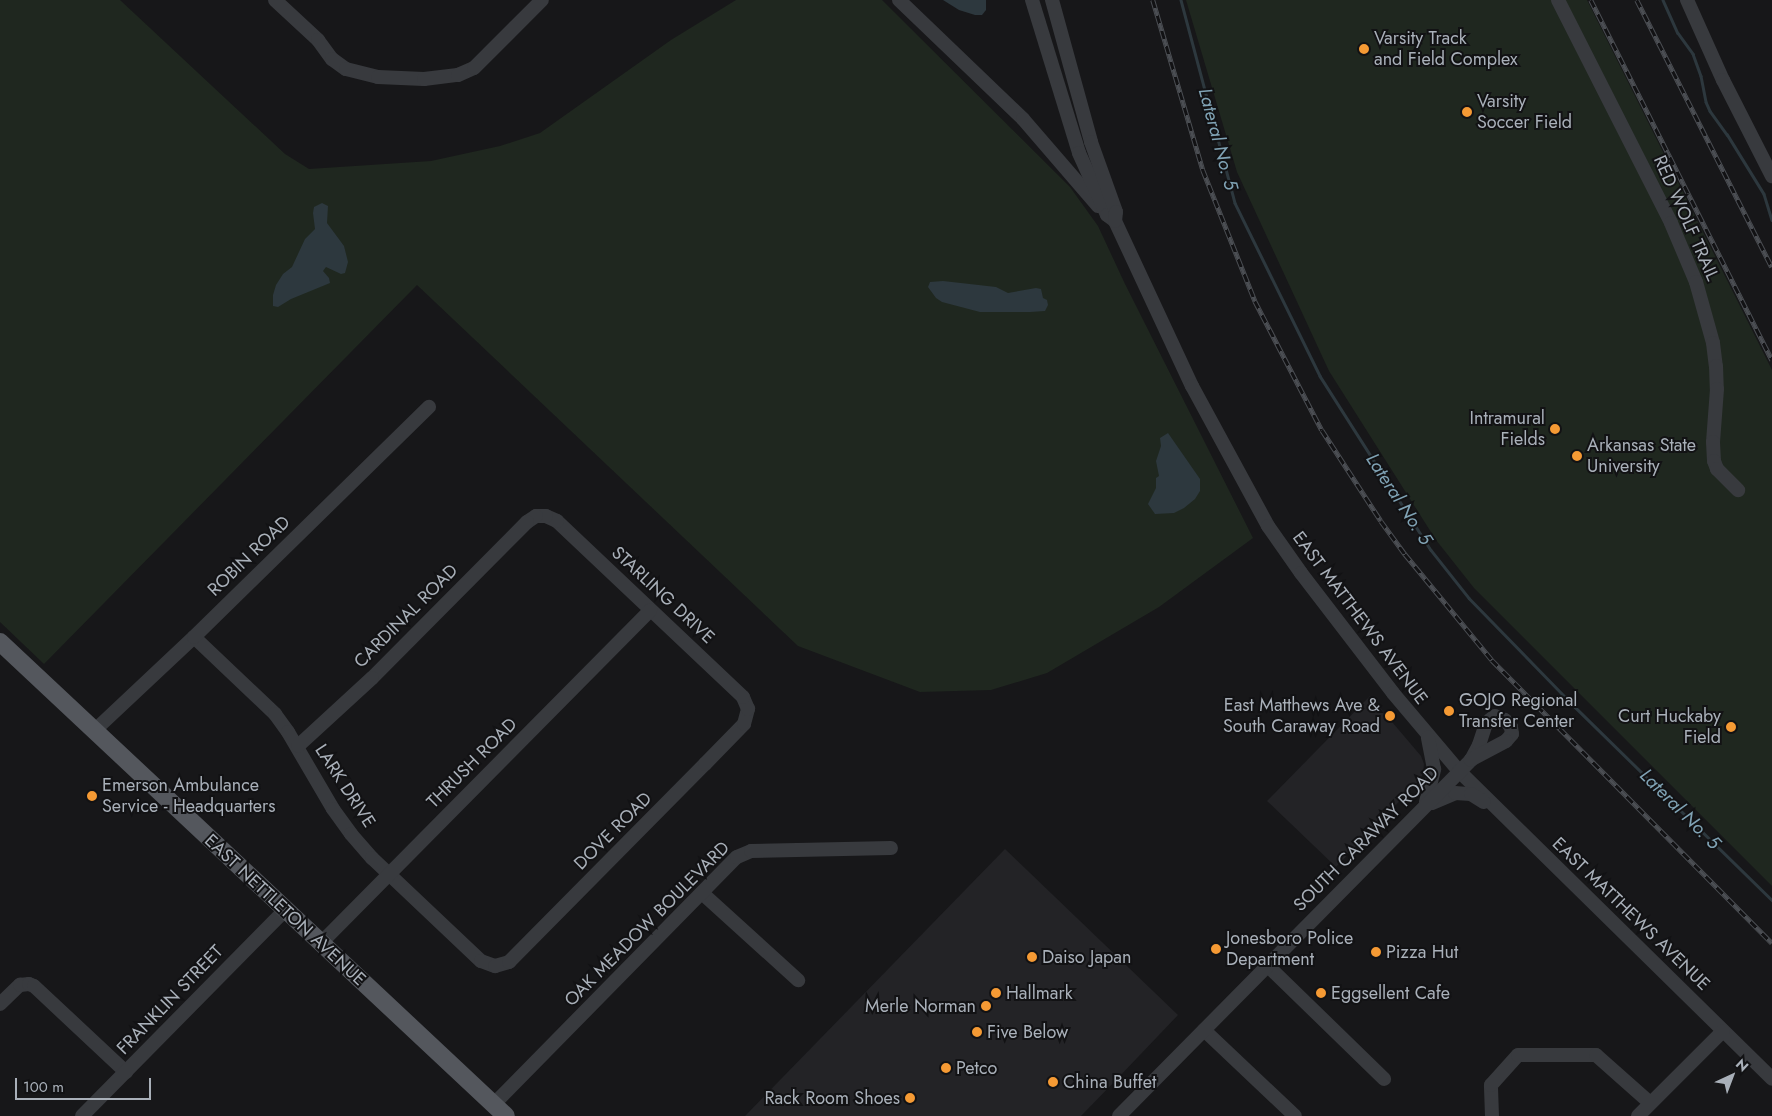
<!DOCTYPE html>
<html>
<head>
<meta charset="utf-8">
<style>
	body { margin:0 }
	#map { position:relative; width:1772px; height:1116px; overflow:hidden; background:#171719; font-family:Jost,sans-serif }
	div>[style] { position:absolute }
	.built>* { inset:0; background:#232326 }
	.green>* { inset:0; background:#1f271f }
	.water>* { inset:0; background:#2d383e }
	.stream>* { height:2.5px; margin:-1.25px; padding:0 1.25px; transform-origin:1.25px; border-radius:1.25px; background:#2d383e }
	.minor>* { height:14px; margin:-7px; padding:0 7px; transform-origin:7px; border-radius:7px; background:#383a3e }
	.major>* { height:18px; margin:-9px; padding:0 9px; transform-origin:9px; border-radius:9px; background:#54575d }
	.rail>* { height:4.5px; margin-top:-2.25px; transform-origin:0; background:repeating-linear-gradient(90deg,#121214 0 8px,#4b4e53 0 16px); box-sizing:border-box; border-block:1px solid #4b4e53 }
	.dots>* { width:14px; height:14px; translate:-50% -50%; box-sizing:border-box; border:2px solid #121214; border-radius:50% }
	span { translate:-50% -50%; white-space:nowrap; text-align:center; line-height:1.15; -webkit-text-stroke:4px #121214; paint-order:stroke }
	.poi-label { font-size:18px; color:#a9b0b9 }
	.left { translate:0 -50%; text-align:left }
	.right { translate:-100% -50%; text-align:right }
	.street-label { font-size:18px; color:#a9b0b9 }
	.water-label { font-size:19px; color:#80a3b5; font-style:italic }
	.north { position:absolute; left:1707px; top:1051px; width:50px; height:50px; -webkit-text-stroke:4px #121214; paint-order:stroke; rotate:43deg; font-size:14px; font-weight:700; line-height:20px; text-align:center; color:#a9b0b9 }
	.north::after { content:''; display:block; margin:auto; width:18px; height:22px; background:#a9b0b9; clip-path:polygon(50% 0,100% 100%,50% 72%,0 100%) }
	.scale { position:absolute; left:15px; top:1078px; width:136px; height:22px; box-sizing:border-box; border:2px solid #a9b0b9; border-top:0; padding-left:6px; font-size:15px; line-height:18px; white-space:nowrap; color:#a9b0b9; -webkit-text-stroke:4px #121214; paint-order:stroke }
</style>
</head>
<body>
<div id="map">
	<div class="built">
		<i style="clip-path:polygon(1370px 696px,1421px 756px,1424px 764px,1423px 774px,1418px 782px,1336px 867px,1267px 801px)"></i>
		<i style="clip-path:polygon(1005px 849px,1178px 1015px,1117px 1079px,1081px 1116px,745px 1116px)"></i>
	</div>
	<div class="green">
		<i style="clip-path:polygon(0 0,120px 0,285px 154px,309px 169px,431px 161px,500px 146px,540px 133px,671px 40px,736px 0,882px 0,1070px 187px,1098px 226px,1125px 284px,1253px 538px,1159px 607px,1047px 673px,991px 690px,920px 692px,798px 646px,417px 285px,44px 664px,0 622px)"></i>
		<i style="clip-path:polygon(1186px 0,1587px 0,1772px 370px,1772px 886px,1474px 588px,1436px 540px,1329px 371px,1237px 172px)"></i>
	</div>
	<div class="water">
		<i style="clip-path:polygon(943px 0,986px 0,986px 10px,982px 15px,975px 15px,959px 10px)"></i>
		<i style="clip-path:polygon(322px 203px,328px 206px,327px 223px,344px 246px,348px 262px,345px 273px,341px 274px,326px 267px,323px 271px,329px 278px,330px 283px,291px 299px,278px 307px,273px 306px,273px 295px,276px 285px,283px 274px,292px 267px,305px 239px,315px 229px,313px 213px,314px 207px)"></i>
		<i style="clip-path:polygon(943px 281px,996px 287px,1008px 293px,1036px 288px,1041px 289px,1043px 298px,1047px 300px,1048px 305px,1045px 311px,1030px 312px,980px 312px,942px 302px,936px 298px,928px 287px,930px 282px)"></i>
		<i style="clip-path:polygon(1168px 433px,1200px 479px,1200px 491px,1195px 499px,1184px 508px,1174px 513px,1155px 514px,1148px 504px,1156px 488px,1156px 478px,1159px 476px,1156px 461px,1161px 446px,1160px 438px)"></i>
	</div>
	<div class="stream">
		<i style="left:1181px;top:0;width:210px;rotate:75.1deg"></i>
		<i style="left:1235px;top:203px;width:193px;rotate:63.8deg"></i>
		<i style="left:1320px;top:376px;width:206px;rotate:57.5deg"></i>
		<i style="left:1431px;top:550px;width:61px;rotate:51.6deg"></i>
		<i style="left:1469px;top:598px;width:152px;rotate:45.8deg"></i>
		<i style="left:1575px;top:707px;width:276px;rotate:44.4deg"></i>
		<i style="left:1663px;top:0;width:36px;rotate:66deg"></i>
		<i style="left:1678px;top:33px;width:26px;rotate:54deg"></i>
		<i style="left:1693px;top:54px;width:23px;rotate:70deg"></i>
		<i style="left:1701px;top:76px;width:26px;rotate:79deg"></i>
		<i style="left:1706px;top:102px;width:10px;rotate:66deg"></i>
		<i style="left:1710px;top:111px;width:29px;rotate:54deg"></i>
		<i style="left:1727px;top:134px;width:70px;rotate:58.3deg"></i>
		<i style="left:1764px;top:194px;width:27px;rotate:73deg"></i>
	</div>
	<div class="minor">
		<i style="left:275px;top:0;width:59px;rotate:42.9deg"></i>
		<i style="left:318px;top:40px;width:24px;rotate:54deg"></i>
		<i style="left:332px;top:59px;width:17px;rotate:36deg"></i>
		<i style="left:346px;top:69px;width:33px;rotate:14deg"></i>
		<i style="left:378px;top:77px;width:46px;rotate:2.5deg"></i>
		<i style="left:424px;top:79px;width:34px;rotate:-7deg"></i>
		<i style="left:458px;top:75px;width:17px;rotate:-24deg"></i>
		<i style="left:474px;top:68px;width:96px;rotate:-45deg"></i>
		<i style="left:899px;top:0;width:172px;rotate:43.8deg"></i>
		<i style="left:1023px;top:119px;width:115px;rotate:49.2deg"></i>
		<i style="left:1032px;top:0;width:160px;rotate:72.9deg"></i>
		<i style="left:1079px;top:153px;width:68px;rotate:65.7deg"></i>
		<i style="left:1107px;top:215px;width:10px;rotate:37deg"></i>
		<i style="left:1115px;top:221px;width:182px;rotate:65deg"></i>
		<i style="left:1192px;top:386px;width:159px;rotate:61.5deg"></i>
		<i style="left:1268px;top:526px;width:57px;rotate:54.9deg"></i>
		<i style="left:1301px;top:573px;width:151px;rotate:52.5deg"></i>
		<i style="left:1393px;top:693px;width:102px;rotate:49.8deg"></i>
		<i style="left:1459px;top:771px;width:439px;rotate:44.5deg"></i>
		<i style="left:1052px;top:0;width:147px;rotate:74.6deg"></i>
		<i style="left:1091px;top:142px;width:74px;rotate:70.3deg"></i>
		<i style="left:1116px;top:212px;width:9px;rotate:96deg"></i>
		<i style="left:1558px;top:0;width:250px;rotate:63.1deg"></i>
		<i style="left:1671px;top:223px;width:64px;rotate:67deg"></i>
		<i style="left:1696px;top:282px;width:63px;rotate:74.4deg"></i>
		<i style="left:1713px;top:343px;width:23px;rotate:83deg"></i>
		<i style="left:1716px;top:366px;width:23px;rotate:88deg"></i>
		<i style="left:1717px;top:389px;width:53px;rotate:94.3deg"></i>
		<i style="left:1713px;top:442px;width:19px;rotate:87deg"></i>
		<i style="left:1714px;top:461px;width:9px;rotate:69deg"></i>
		<i style="left:1717px;top:469px;width:30px;rotate:45deg"></i>
		<i style="left:1687px;top:0;width:88px;rotate:65.8deg"></i>
		<i style="left:1723px;top:80px;width:108px;rotate:63deg"></i>
		<i style="left:194px;top:637px;width:112px;rotate:43.5deg"></i>
		<i style="left:275px;top:714px;width:22px;rotate:54deg"></i>
		<i style="left:288px;top:732px;width:89px;rotate:59.7deg"></i>
		<i style="left:333px;top:809px;width:31px;rotate:54deg"></i>
		<i style="left:351px;top:834px;width:32px;rotate:49deg"></i>
		<i style="left:372px;top:858px;width:150px;rotate:43.4deg"></i>
		<i style="left:481px;top:961px;width:15px;rotate:20deg"></i>
		<i style="left:495px;top:966px;width:15px;rotate:-16deg"></i>
		<i style="left:509px;top:962px;width:279px;rotate:-45.3deg"></i>
		<i style="left:705px;top:764px;width:56px;rotate:-45.7deg"></i>
		<i style="left:744px;top:724px;width:16px;rotate:-75deg"></i>
		<i style="left:748px;top:709px;width:13px;rotate:-113deg"></i>
		<i style="left:743px;top:697px;width:256px;rotate:-136.6deg"></i>
		<i style="left:557px;top:521px;width:12px;rotate:-156deg"></i>
		<i style="left:546px;top:516px;width:10px;rotate:180deg"></i>
		<i style="left:536px;top:516px;width:11px;rotate:146deg"></i>
		<i style="left:527px;top:522px;width:220px;rotate:134.8deg"></i>
		<i style="left:372px;top:678px;width:100px;rotate:137.4deg"></i>
		<i style="left:94px;top:731px;width:137px;rotate:-43.2deg"></i>
		<i style="left:194px;top:637px;width:329px;rotate:-44.4deg"></i>
		<i style="left:1426px;top:802px;width:34px;rotate:-76deg"></i>
		<i style="left:1434px;top:769px;width:32px;rotate:-101deg"></i>
		<i style="left:1432px;top:803px;width:25px;rotate:-23deg"></i>
		<i style="left:1455px;top:793px;width:16px;rotate:4deg"></i>
		<i style="left:1471px;top:794px;width:15px;rotate:32deg"></i>
		<i style="left:702px;top:893px;width:130px;rotate:42.2deg"></i>
		<i style="left:321px;top:943px;width:468px;rotate:-45.3deg"></i>
		<i style="left:1268px;top:966px;width:162px;rotate:44.2deg"></i>
		<i style="left:0;top:1004px;width:28px;rotate:-44deg"></i>
		<i style="left:20px;top:985px;width:9px;rotate:-6deg"></i>
		<i style="left:29px;top:984px;width:5px;rotate:22deg"></i>
		<i style="left:34px;top:986px;width:126px;rotate:43.1deg"></i>
		<i style="left:1204px;top:1030px;width:125px;rotate:43.4deg"></i>
		<i style="left:494px;top:1104px;width:346px;rotate:-45.5deg"></i>
		<i style="left:737px;top:857px;width:15px;rotate:-23deg"></i>
		<i style="left:751px;top:851px;width:140px;rotate:-1.2deg"></i>
		<i style="left:82px;top:1116px;width:289px;rotate:-45.4deg"></i>
		<i style="left:1119px;top:1116px;width:501px;rotate:-45.32deg"></i>
		<i style="left:1471px;top:760px;width:17px;rotate:-62deg"></i>
		<i style="left:1479px;top:745px;width:22px;rotate:-72deg"></i>
		<i style="left:1486px;top:724px;width:6px;rotate:-45deg"></i>
		<i style="left:1490px;top:720px;width:6px;rotate:-39deg"></i>
		<i style="left:1495px;top:716px;width:11px;rotate:22deg"></i>
		<i style="left:1505px;top:720px;width:9px;rotate:49deg"></i>
		<i style="left:1511px;top:727px;width:7px;rotate:82deg"></i>
		<i style="left:1512px;top:734px;width:9px;rotate:131deg"></i>
		<i style="left:1506px;top:741px;width:40px;rotate:152deg"></i>
		<i style="left:1492px;top:1116px;width:31px;rotate:-92deg"></i>
		<i style="left:1491px;top:1085px;width:40px;rotate:-48deg"></i>
		<i style="left:1518px;top:1055px;width:78px"></i>
		<i style="left:1596px;top:1055px;width:72px;rotate:41.6deg"></i>
		<i style="left:1638px;top:1116px;width:120px;rotate:-45deg"></i>
	</div>
	<div class="major">
		<i style="left:0;top:642px;width:693px;rotate:43.13deg"></i>
	</div>
	<div class="rail">
		<i style="left:1153px;top:0;width:177px;rotate:73.6deg"></i>
		<i style="left:1203px;top:170px;width:141px;rotate:68.3deg"></i>
		<i style="left:1255px;top:301px;width:145px;rotate:62.6deg"></i>
		<i style="left:1322px;top:430px;width:108px;rotate:57deg"></i>
		<i style="left:1381px;top:521px;width:41px;rotate:54deg"></i>
		<i style="left:1405px;top:554px;width:137px;rotate:50.6deg"></i>
		<i style="left:1492px;top:660px;width:398px;rotate:45.3deg"></i>
		<i style="left:1591px;top:0;width:403px;rotate:63.3deg"></i>
		<i style="left:1637px;top:0;width:299px;rotate:63.2deg"></i>
	</div>
	<div class="dots">
		<i style="left:1364px;top:49px;background:#f59a34"></i>
		<i style="left:1467px;top:112px;background:#f59a34"></i>
		<i style="left:1555px;top:429px;background:#f59a34"></i>
		<i style="left:1577px;top:456px;background:#f59a34"></i>
		<i style="left:1449px;top:711px;background:#f59a34"></i>
		<i style="left:1390px;top:716px;background:#f59a34"></i>
		<i style="left:1731px;top:727px;background:#f59a34"></i>
		<i style="left:92px;top:796px;background:#f59a34"></i>
		<i style="left:1216px;top:949px;background:#f59a34"></i>
		<i style="left:1376px;top:952px;background:#f59a34"></i>
		<i style="left:1032px;top:957px;background:#f59a34"></i>
		<i style="left:996px;top:993px;background:#f59a34"></i>
		<i style="left:1321px;top:993px;background:#f59a34"></i>
		<i style="left:986px;top:1006px;background:#f59a34"></i>
		<i style="left:977px;top:1032px;background:#f59a34"></i>
		<i style="left:946px;top:1068px;background:#f59a34"></i>
		<i style="left:1053px;top:1082px;background:#f59a34"></i>
		<i style="left:910px;top:1098px;background:#f59a34"></i>
	</div>
	<div class="poi-label">
		<span class="left" style="left:1374px;top:49px">Varsity Track<br>and Field Complex</span>
		<span class="left" style="left:1477px;top:112px">Varsity<br>Soccer Field</span>
		<span class="right" style="left:1545px;top:429px">Intramural<br>Fields</span>
		<span class="left" style="left:1587px;top:456px">Arkansas State<br>University</span>
		<span class="left" style="left:1459px;top:711px">GOJO Regional<br>Transfer Center</span>
		<span class="right" style="left:1380px;top:716px">East Matthews Ave &amp;<br>South Caraway Road</span>
		<span class="right" style="left:1721px;top:727px">Curt Huckaby<br>Field</span>
		<span class="left" style="left:102px;top:796px">Emerson Ambulance<br>Service - Headquarters</span>
		<span class="left" style="left:1226px;top:949px">Jonesboro Police<br>Department</span>
		<span class="left" style="left:1386px;top:952px">Pizza Hut</span>
		<span class="left" style="left:1042px;top:957px">Daiso Japan</span>
		<span class="left" style="left:1006px;top:993px">Hallmark</span>
		<span class="left" style="left:1331px;top:993px">Eggsellent Cafe</span>
		<span class="right" style="left:976px;top:1006px">Merle Norman</span>
		<span class="left" style="left:987px;top:1032px">Five Below</span>
		<span class="left" style="left:956px;top:1068px">Petco</span>
		<span class="left" style="left:1063px;top:1082px">China Buffet</span>
		<span class="right" style="left:900px;top:1098px">Rack Room Shoes</span>
	</div>
	<div class="street-label">
		<span style="left:1686px;top:218px;rotate:66deg">RED WOLF TRAIL</span>
		<span style="left:249px;top:556px;rotate:-44deg">ROBIN ROAD</span>
		<span style="left:663px;top:595px;rotate:43deg">STARLING DRIVE</span>
		<span style="left:406px;top:616px;rotate:-45deg">CARDINAL ROAD</span>
		<span style="left:1360px;top:618px;rotate:53deg">EAST MATTHEWS AVENUE</span>
		<span style="left:472px;top:763px;rotate:-45deg">THRUSH ROAD</span>
		<span style="left:345px;top:786px;rotate:57deg">LARK DRIVE</span>
		<span style="left:613px;top:831px;rotate:-45deg">DOVE ROAD</span>
		<span style="left:1366px;top:839px;rotate:-45deg">SOUTH CARAWAY ROAD</span>
		<span style="left:285px;top:910px;rotate:43deg">EAST NETTLETON AVENUE</span>
		<span style="left:1631px;top:914px;rotate:44deg">EAST MATTHEWS AVENUE</span>
		<span style="left:647px;top:924px;rotate:-45deg">OAK MEADOW BOULEVARD</span>
		<span style="left:170px;top:1000px;rotate:-46deg">FRANKLIN STREET</span>
	</div>
	<div class="water-label">
		<span style="left:1218px;top:139px;rotate:75deg">Lateral No. 5</span>
		<span style="left:1399px;top:499px;rotate:57deg">Lateral No. 5</span>
		<span style="left:1680px;top:809px;rotate:45deg">Lateral No. 5</span>
	</div>
	<div class="north">N</div>
	<div class="scale">100 m</div>
</div>
</body>
</html>
